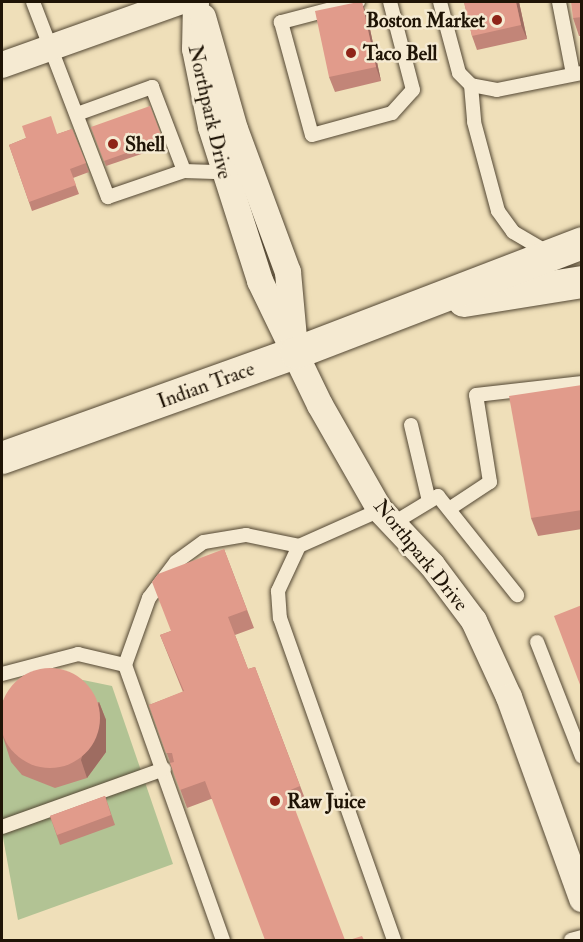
<!DOCTYPE html>
<html>
<head>
<meta charset="utf-8">
<style>
	body { margin:0 }
	#map { position:relative; width:583px; height:942px; overflow:hidden; background:#efdfb9; font-family:"IM FELL Double Pica",serif }
	div>[style] { position:absolute }
	.green>* { inset:0; background:#b2c394 }
	.roads { filter:drop-shadow(0 0 2px #534733) drop-shadow(0 0 2px #534733) }
	.service>* { height:14px; margin:-7px; padding:0 7px; transform-origin:7px; border-radius:7px; background:#f5ead2 }
	.minor>* { height:26px; margin:-13px; padding:0 13px; transform-origin:13px; border-radius:13px; background:#f5ead2 }
	.tertiary>* { height:32px; margin:-16px; padding:0 16px; transform-origin:16px; border-radius:16px; background:#f5ead2 }
	.wall>* { inset:0; background:#c28578 }
	.shaded-wall>* { inset:0; background:#9e6c61 }
	.building>* { inset:0; background:#e19b8b }
	.round { border-radius:50% }
	.dots>* { width:16px; height:16px; translate:-50% -50%; box-sizing:border-box; border:3px solid #f5ead2; border-radius:50% }
	span { translate:-50% -50%; white-space:nowrap; text-align:center; line-height:1.15; -webkit-text-stroke:5px #f5ead2; paint-order:stroke }
	.poi-label { font-size:20px; color:#1f1406; font-weight:700 }
	.right { translate:-100% -50%; text-align:right }
	.left { translate:0 -50%; text-align:left }
	.street-label { font-size:20px; color:#1f1406 }
	.frame { position:absolute; inset:0; border:3px solid #1f1406; pointer-events:none }
</style>
</head>
<body>
<div id="map">
	<div class="green">
		<i style="clip-path:polygon(54px 674px,112px 686px,173px 864px,18px 920px,2px 832px,2px 701px)"></i>
	</div>
	<div class="roads">
		<div class="service">
			<i style="left:33px;top:2px;width:209px;rotate:69deg"></i>
			<i style="left:108px;top:197px;width:80px;rotate:-18.9deg"></i>
			<i style="left:184px;top:171px;width:38px;rotate:2deg"></i>
			<i style="left:358px;top:2px;width:80px;rotate:165.4deg"></i>
			<i style="left:281px;top:22px;width:117px;rotate:74.7deg"></i>
			<i style="left:312px;top:135px;width:83px;rotate:-15.4deg"></i>
			<i style="left:392px;top:113px;width:31px;rotate:-48deg"></i>
			<i style="left:413px;top:90px;width:91px;rotate:-104.6deg"></i>
			<i style="left:440px;top:2px;width:73px;rotate:75deg"></i>
			<i style="left:459px;top:73px;width:17px;rotate:45deg"></i>
			<i style="left:471px;top:85px;width:26px;rotate:11deg"></i>
			<i style="left:497px;top:90px;width:87px;rotate:-11.3deg"></i>
			<i style="left:559px;top:2px;width:73px;rotate:79deg"></i>
			<i style="left:471px;top:85px;width:37px;rotate:85deg"></i>
			<i style="left:474px;top:122px;width:92px;rotate:74.9deg"></i>
			<i style="left:498px;top:211px;width:26px;rotate:54deg"></i>
			<i style="left:513px;top:232px;width:42px;rotate:30.3deg"></i>
			<i style="left:77px;top:114px;width:80px;rotate:-19.8deg"></i>
			<i style="left:152px;top:87px;width:90px;rotate:69.1deg"></i>
			<i style="left:411px;top:425px;width:78px;rotate:76.7deg"></i>
			<i style="left:449px;top:509px;width:49px;rotate:-33.4deg"></i>
			<i style="left:490px;top:482px;width:88px;rotate:-99.1deg"></i>
			<i style="left:476px;top:395px;width:107px;rotate:-6.5deg"></i>
			<i style="left:380px;top:510px;width:89px;rotate:156deg"></i>
			<i style="left:299px;top:546px;width:50px;rotate:115deg"></i>
			<i style="left:278px;top:591px;width:27px;rotate:86deg"></i>
			<i style="left:280px;top:618px;width:342px;rotate:70.5deg"></i>
			<i style="left:392px;top:524px;width:54px;rotate:-31.3deg"></i>
			<i style="left:438px;top:496px;width:127px;rotate:51.4deg"></i>
			<i style="left:537px;top:642px;width:123px;rotate:68.6deg"></i>
			<i style="left:125px;top:665px;width:71px;rotate:-70.3deg"></i>
			<i style="left:149px;top:598px;width:45px;rotate:-53.1deg"></i>
			<i style="left:176px;top:562px;width:34px;rotate:-36deg"></i>
			<i style="left:204px;top:542px;width:43px;rotate:-9.5deg"></i>
			<i style="left:246px;top:535px;width:54px;rotate:11.7deg"></i>
			<i style="left:2px;top:674px;width:79px;rotate:-14.7deg"></i>
			<i style="left:78px;top:654px;width:48px;rotate:13.2deg"></i>
			<i style="left:125px;top:665px;width:292px;rotate:70.4deg"></i>
			<i style="left:2px;top:827px;width:172px;rotate:-19.7deg"></i>
			<i style="left:571px;top:940px;width:11px;rotate:-15deg"></i>
		</div>
		<div class="minor">
			<i style="left:196px;top:2px;width:47px;rotate:91.2deg"></i>
			<i style="left:195px;top:49px;width:80px;rotate:78.4deg"></i>
			<i style="left:211px;top:127px;width:162px;rotate:72.3deg"></i>
			<i style="left:260px;top:281px;width:138px;rotate:64.2deg"></i>
			<i style="left:320px;top:405px;width:121px;rotate:60.3deg"></i>
			<i style="left:380px;top:510px;width:76px;rotate:46.6deg"></i>
			<i style="left:432px;top:565px;width:70px;rotate:53.1deg"></i>
			<i style="left:474px;top:621px;width:84px;rotate:65.3deg"></i>
			<i style="left:509px;top:697px;width:215px;rotate:70.1deg"></i>
			<i style="left:203px;top:17px;width:116px;rotate:74.1deg"></i>
			<i style="left:235px;top:129px;width:153px;rotate:69.7deg"></i>
			<i style="left:288px;top:272px;width:66px;rotate:84.8deg"></i>
			<i style="left:2px;top:65px;width:188px;rotate:-19.6deg"></i>
		</div>
		<div class="tertiary">
			<i style="left:464px;top:301px;width:120px;rotate:-9.1deg"></i>
			<i style="left:2px;top:458px;width:312px;rotate:-19.7deg"></i>
			<i style="left:296px;top:353px;width:306px;rotate:-21deg"></i>
		</div>
	</div>
	<div class="wall">
		<i style="clip-path:polygon(464px 2px,519px 2px,527px 39px,477px 50px,472px 36px)"></i>
		<i style="clip-path:polygon(582px 2px,582px 36px,579px 36px,573px 18px)"></i>
		<i style="clip-path:polygon(367px 15px,381px 81px,335px 92px,329px 77px)"></i>
		<i style="clip-path:polygon(91px 127px,163px 140px,165px 146px,106px 166px)"></i>
		<i style="clip-path:polygon(72px 129px,89px 172px,73px 178px,79px 194px,32px 211px,9px 145px,26px 138px,58px 134px)"></i>
		<i style="clip-path:polygon(582px 385px,582px 529px,538px 536px,531px 518px)"></i>
		<i style="clip-path:polygon(224px 549px,254px 628px,235px 635px,248px 669px,255px 667px,307px 804px,295px 809px,211px 799px,187px 808px,149px 705px,183px 692px,160px 635px,171px 631px)"></i>
		<i style="clip-path:polygon(99px 702px,106px 720px,106px 752px,87px 778px,55px 788px,22px 775px,11px 762px,2px 734px)"></i>
		<i style="clip-path:polygon(105px 796px,115px 825px,60px 845px,50px 816px)"></i>
	</div>
	<div class="shaded-wall">
		<i style="clip-path:polygon(362px 2px,367px 15px,381px 81px,376px 67px)"></i>
		<i style="clip-path:polygon(516px 2px,519px 2px,527px 39px,521px 25px)"></i>
		<i style="clip-path:polygon(99px 702px,106px 720px,106px 752px,87px 778px,81px 760px)"></i>
	</div>
	<div class="building">
		<i style="clip-path:polygon(358px 2px,362px 2px,376px 67px,329px 77px,315px 11px)"></i>
		<i style="clip-path:polygon(464px 2px,516px 2px,521px 25px,472px 36px)"></i>
		<i style="clip-path:polygon(571px 2px,582px 2px,582px 17px,573px 18px)"></i>
		<i style="clip-path:polygon(150px 106px,163px 140px,104px 161px,91px 127px)"></i>
		<i style="clip-path:polygon(51px 116px,57px 134px,72px 129px,86px 163px,70px 169px,76px 185px,29px 202px,9px 145px,26px 138px,22px 126px)"></i>
		<i style="clip-path:polygon(582px 385px,582px 510px,531px 518px,509px 396px)"></i>
		<i style="clip-path:polygon(224px 549px,247px 610px,228px 617px,248px 669px,255px 667px,300px 786px,288px 791px,345px 940px,265px 940px,205px 781px,180px 790px,170px 763px,174px 762px,172px 753px,166px 753px,149px 705px,184px 691px,160px 635px,171px 631px,152px 582px,158px 574px)"></i>
		<i style="clip-path:polygon(582px 605px,582px 690px,554px 616px)"></i>
		<i class="round" style="left:0;top:668px;width:100px;height:100px"></i>
		<i style="clip-path:polygon(105px 796px,111px 815px,57px 835px,50px 816px)"></i>
		<i style="clip-path:polygon(362px 936px,364px 940px,349px 940px)"></i>
	</div>
	<div class="dots">
		<i style="left:497px;top:20px;background:#8f2418"></i>
		<i style="left:351px;top:53px;background:#8f2418"></i>
		<i style="left:113px;top:144px;background:#8f2418"></i>
		<i style="left:275px;top:801px;background:#8f2418"></i>
	</div>
	<div class="poi-label">
		<span class="right" style="left:485px;top:20px">Boston Market</span>
		<span class="left" style="left:363px;top:53px">Taco Bell</span>
		<span class="left" style="left:125px;top:144px">Shell</span>
		<span class="left" style="left:287px;top:801px">Raw Juice</span>
	</div>
	<div class="street-label">
		<span style="left:210px;top:112px;rotate:77deg">Northpark Drive</span>
		<span style="left:206px;top:385px;rotate:-20deg">Indian Trace</span>
		<span style="left:421px;top:555px;rotate:51deg">Northpark Drive</span>
	</div>
	<div class="frame"></div>
</div>
</body>
</html>
